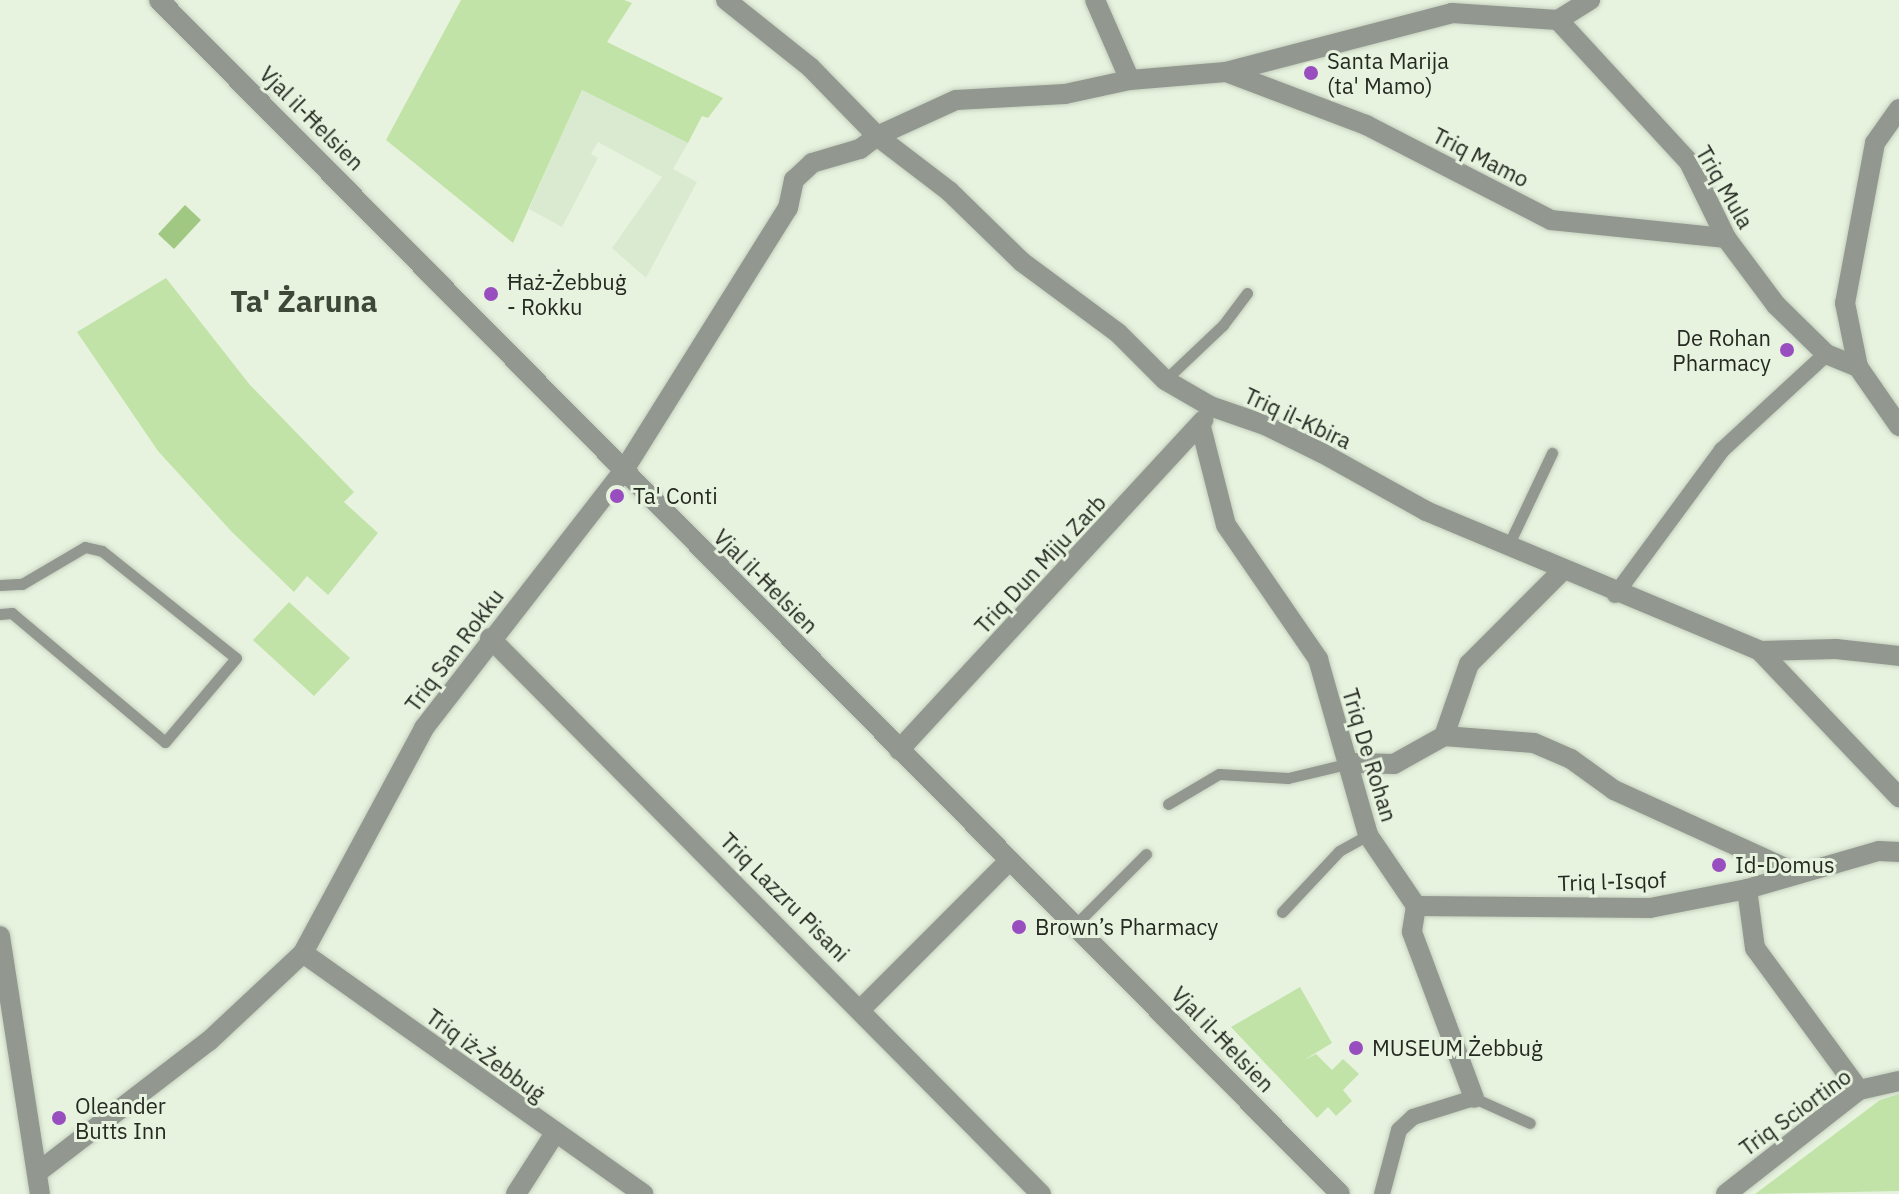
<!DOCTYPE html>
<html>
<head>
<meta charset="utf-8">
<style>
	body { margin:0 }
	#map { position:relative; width:1899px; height:1194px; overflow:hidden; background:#e7f3df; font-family:"IBM Plex Sans",sans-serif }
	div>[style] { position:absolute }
	.built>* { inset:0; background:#daead0 }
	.green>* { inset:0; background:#c1e3a8 }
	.water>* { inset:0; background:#a1c883 }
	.roads { filter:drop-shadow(0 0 2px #c4cfbd) drop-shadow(0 0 2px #c4cfbd) }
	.service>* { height:11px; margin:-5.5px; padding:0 5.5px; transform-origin:5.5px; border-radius:5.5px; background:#92978f }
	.pedestrian>* { height:16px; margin:-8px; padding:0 8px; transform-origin:8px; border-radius:8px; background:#92978f }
	.minor>* { height:20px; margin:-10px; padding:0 10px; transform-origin:10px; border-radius:10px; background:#92978f }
	.tertiary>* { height:20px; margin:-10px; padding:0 10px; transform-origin:10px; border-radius:10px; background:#92978f }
	.dots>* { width:22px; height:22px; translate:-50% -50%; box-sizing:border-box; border:4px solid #e7f3df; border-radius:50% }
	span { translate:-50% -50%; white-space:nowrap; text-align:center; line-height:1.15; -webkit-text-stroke:6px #e7f3df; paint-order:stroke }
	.poi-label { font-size:22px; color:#252922 }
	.left { translate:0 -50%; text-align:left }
	.right { translate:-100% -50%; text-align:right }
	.street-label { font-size:22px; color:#252922 }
	.district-label { font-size:30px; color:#3f4838; font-weight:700 }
</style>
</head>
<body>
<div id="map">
	<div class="built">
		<i style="clip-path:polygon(582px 90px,688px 143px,673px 169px,697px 182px,646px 278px,612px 248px,662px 177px,598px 142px,591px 154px,598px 158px,562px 227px,529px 209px)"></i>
	</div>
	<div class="green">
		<i style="clip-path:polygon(461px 0,624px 0,632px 3px,607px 42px,723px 98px,708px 118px,702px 116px,688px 143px,582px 90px,513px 243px,386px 140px)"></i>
		<i style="clip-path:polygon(166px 278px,250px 385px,354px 492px,344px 502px,378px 533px,328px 595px,307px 576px,294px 592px,231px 531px,158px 451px,77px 332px)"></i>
		<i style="clip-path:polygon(289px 602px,350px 658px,314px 696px,253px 640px)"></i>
		<i style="clip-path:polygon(1300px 987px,1332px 1043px,1304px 1060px,1316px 1054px,1332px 1070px,1343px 1059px,1359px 1074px,1343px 1090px,1352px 1101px,1336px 1116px,1328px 1107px,1317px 1118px,1231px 1027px)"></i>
		<i style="clip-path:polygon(1899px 1094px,1899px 1191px,1755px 1194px,1880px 1100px)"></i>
	</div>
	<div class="water">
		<i style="clip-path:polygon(185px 205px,201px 220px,174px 249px,158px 234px)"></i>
	</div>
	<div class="roads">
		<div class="service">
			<i style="left:1165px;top:380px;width:80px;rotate:-43.5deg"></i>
			<i style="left:1223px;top:325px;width:40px;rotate:-53deg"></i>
			<i style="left:1508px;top:546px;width:103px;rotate:-64.7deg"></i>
			<i style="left:0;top:585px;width:22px;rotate:-3deg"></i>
			<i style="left:22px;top:584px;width:73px;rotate:-30.4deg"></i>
			<i style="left:85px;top:547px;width:17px;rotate:13deg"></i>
			<i style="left:102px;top:551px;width:171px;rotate:38.6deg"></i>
			<i style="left:236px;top:658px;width:110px;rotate:130.2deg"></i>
			<i style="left:165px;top:742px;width:200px;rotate:-139.9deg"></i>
			<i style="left:12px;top:613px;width:12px;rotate:175deg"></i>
			<i style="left:1168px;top:804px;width:59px;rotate:-30.5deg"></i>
			<i style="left:1219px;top:774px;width:69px;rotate:3.3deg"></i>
			<i style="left:1288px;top:778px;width:65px;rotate:-13.4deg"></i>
			<i style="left:1282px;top:912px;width:83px;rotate:-46.9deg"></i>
			<i style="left:1339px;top:851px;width:33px;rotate:-29deg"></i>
			<i style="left:1076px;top:924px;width:99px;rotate:-45deg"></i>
			<i style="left:1474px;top:1098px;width:61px;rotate:24.1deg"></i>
		</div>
		<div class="pedestrian">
			<i style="left:1615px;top:595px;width:180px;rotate:-53.6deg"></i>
			<i style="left:1722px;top:450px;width:142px;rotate:-42.7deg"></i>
			<i style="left:1382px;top:1194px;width:66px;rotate:-75.1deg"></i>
			<i style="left:1399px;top:1130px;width:19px;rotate:-43deg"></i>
			<i style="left:1413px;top:1117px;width:64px;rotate:-17.3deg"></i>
		</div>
		<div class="minor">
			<i style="left:726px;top:0;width:107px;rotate:38.6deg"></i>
			<i style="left:810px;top:67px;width:96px;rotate:45.8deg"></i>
			<i style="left:877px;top:136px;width:91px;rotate:37.4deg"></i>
			<i style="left:949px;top:191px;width:102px;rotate:44.2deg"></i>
			<i style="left:1022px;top:262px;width:119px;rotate:36.5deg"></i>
			<i style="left:1118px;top:333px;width:66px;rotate:45deg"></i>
			<i style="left:1165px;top:380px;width:52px;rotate:30deg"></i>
			<i style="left:1210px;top:406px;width:58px;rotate:19.1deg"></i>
			<i style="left:1265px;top:425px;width:64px;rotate:26.2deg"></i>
			<i style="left:1322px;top:453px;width:119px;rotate:29.1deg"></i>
			<i style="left:1426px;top:511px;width:362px;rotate:22.7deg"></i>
			<i style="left:1760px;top:651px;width:202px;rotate:46.4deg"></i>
			<i style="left:1095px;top:0;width:87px;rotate:66.4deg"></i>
			<i style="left:1558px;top:20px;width:193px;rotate:47.3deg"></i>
			<i style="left:1689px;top:162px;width:85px;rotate:64deg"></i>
			<i style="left:1726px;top:238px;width:84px;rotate:53.3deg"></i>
			<i style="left:1776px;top:305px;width:70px;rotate:44.4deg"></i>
			<i style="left:1826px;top:354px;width:35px;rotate:22deg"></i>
			<i style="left:1226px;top:72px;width:150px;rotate:20.7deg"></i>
			<i style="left:1366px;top:125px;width:208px;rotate:27.2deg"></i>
			<i style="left:1551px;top:220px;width:176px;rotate:5.9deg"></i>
			<i style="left:1899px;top:109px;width:42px;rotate:125.2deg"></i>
			<i style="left:1875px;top:143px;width:163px;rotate:100.6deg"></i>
			<i style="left:1845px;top:303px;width:65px;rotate:78.5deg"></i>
			<i style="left:1858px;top:367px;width:72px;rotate:55.2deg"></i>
			<i style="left:1201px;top:427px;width:101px;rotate:75.7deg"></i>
			<i style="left:1226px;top:525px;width:163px;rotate:55.5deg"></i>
			<i style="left:1318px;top:659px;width:183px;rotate:74.1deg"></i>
			<i style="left:1368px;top:835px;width:86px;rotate:55.9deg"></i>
			<i style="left:1416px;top:906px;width:26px;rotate:99deg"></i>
			<i style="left:1412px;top:932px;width:177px;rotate:69.5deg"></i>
			<i style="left:490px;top:638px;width:783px;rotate:45.26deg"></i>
			<i style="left:1760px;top:651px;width:76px;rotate:-1.5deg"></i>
			<i style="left:1836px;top:649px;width:63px;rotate:6.3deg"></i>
			<i style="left:1444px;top:736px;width:76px;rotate:-70.9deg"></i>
			<i style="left:1469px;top:664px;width:132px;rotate:-45deg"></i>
			<i style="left:899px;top:750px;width:449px;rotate:-47.3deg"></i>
			<i style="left:1351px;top:763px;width:43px;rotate:1.3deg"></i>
			<i style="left:1394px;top:764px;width:57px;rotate:-29.2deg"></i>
			<i style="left:1444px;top:736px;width:90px;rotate:4.4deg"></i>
			<i style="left:1534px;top:743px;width:40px;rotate:23.4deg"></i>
			<i style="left:1571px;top:759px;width:53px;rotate:35.8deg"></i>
			<i style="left:1614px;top:790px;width:202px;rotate:24.5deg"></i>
			<i style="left:1747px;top:889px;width:60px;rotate:82.3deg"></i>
			<i style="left:1755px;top:948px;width:176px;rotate:53.8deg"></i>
			<i style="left:1416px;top:906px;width:234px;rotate:0.5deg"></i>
			<i style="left:1650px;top:908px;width:99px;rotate:-11.1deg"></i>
			<i style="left:1747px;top:889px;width:137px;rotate:-16.1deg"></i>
			<i style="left:1879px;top:851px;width:20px;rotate:3deg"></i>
			<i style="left:0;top:936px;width:261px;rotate:81.2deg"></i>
			<i style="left:303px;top:953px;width:417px;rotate:35.3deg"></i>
			<i style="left:862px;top:1008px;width:206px;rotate:-45deg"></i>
			<i style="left:38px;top:1172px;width:215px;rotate:-37.5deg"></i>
			<i style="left:209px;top:1041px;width:129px;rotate:-43.1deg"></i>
			<i style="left:303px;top:953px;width:255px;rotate:-61.7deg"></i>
			<i style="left:424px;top:728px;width:326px;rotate:-52.2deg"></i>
			<i style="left:624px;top:470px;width:309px;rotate:-58deg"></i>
			<i style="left:788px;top:208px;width:29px;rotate:-78deg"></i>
			<i style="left:794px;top:180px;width:25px;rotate:-43deg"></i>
			<i style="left:812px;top:163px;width:50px;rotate:-16.3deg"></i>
			<i style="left:860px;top:149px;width:21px;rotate:-37deg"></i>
			<i style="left:877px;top:136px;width:87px;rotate:-24.5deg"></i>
			<i style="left:956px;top:100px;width:109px;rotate:-3.2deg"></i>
			<i style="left:1065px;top:94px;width:66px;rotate:-12.2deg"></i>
			<i style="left:1130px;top:80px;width:96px;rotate:-4.8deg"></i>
			<i style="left:1226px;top:72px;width:234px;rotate:-14.6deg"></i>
			<i style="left:1452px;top:13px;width:106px;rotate:3.8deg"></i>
			<i style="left:1558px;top:20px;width:38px;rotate:-32deg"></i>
			<i style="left:516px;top:1194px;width:72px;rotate:-57.4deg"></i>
		</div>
		<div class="tertiary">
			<i style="left:159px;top:0;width:1679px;rotate:45.31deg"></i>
			<i style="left:1726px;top:1194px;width:169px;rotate:-38deg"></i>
			<i style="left:1859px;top:1090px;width:41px;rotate:-12.7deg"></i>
		</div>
	</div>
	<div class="dots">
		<i style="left:1311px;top:73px;background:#994ec0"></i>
		<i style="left:491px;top:294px;background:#994ec0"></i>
		<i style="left:1787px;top:350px;background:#994ec0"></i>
		<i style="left:617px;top:496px;background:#994ec0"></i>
		<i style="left:1719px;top:865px;background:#994ec0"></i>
		<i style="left:1019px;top:927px;background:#994ec0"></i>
		<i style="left:1356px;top:1048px;background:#994ec0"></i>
		<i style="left:59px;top:1118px;background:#994ec0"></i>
	</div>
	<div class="poi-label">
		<span class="left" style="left:1327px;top:73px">Santa Marija<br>(ta' Mamo)</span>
		<span class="left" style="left:507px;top:294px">Ħaż-Żebbuġ<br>- Rokku</span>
		<span class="right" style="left:1771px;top:350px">De Rohan<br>Pharmacy</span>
		<span class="left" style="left:633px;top:496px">Ta' Conti</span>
		<span class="left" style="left:1735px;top:865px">Id-Domus</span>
		<span class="left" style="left:1035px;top:927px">Brown’s Pharmacy</span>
		<span class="left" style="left:1372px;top:1048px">MUSEUM Żebbuġ</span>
		<span class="left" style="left:75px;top:1118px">Oleander<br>Butts Inn</span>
	</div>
	<div class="street-label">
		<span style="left:312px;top:118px;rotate:45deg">Vjal il-Ħelsien</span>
		<span style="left:1481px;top:157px;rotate:27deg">Triq Mamo</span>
		<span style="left:1725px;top:187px;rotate:60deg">Triq Mula</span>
		<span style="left:1298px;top:418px;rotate:25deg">Triq il-Kbira</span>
		<span style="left:1040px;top:564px;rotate:-47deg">Triq Dun Miju Zarb</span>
		<span style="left:766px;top:581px;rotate:45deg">Vjal il-Ħelsien</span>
		<span style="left:454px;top:650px;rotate:-53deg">Triq San Rokku</span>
		<span style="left:1370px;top:755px;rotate:73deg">Triq De Rohan</span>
		<span style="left:1612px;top:881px;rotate:-2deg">Triq l-Isqof</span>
		<span style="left:785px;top:897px;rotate:45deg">Triq Lazzru Pisani</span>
		<span style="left:1223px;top:1039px;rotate:46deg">Vjal il-Ħelsien</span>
		<span style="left:486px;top:1055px;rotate:36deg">Triq iż-Żebbuġ</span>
		<span style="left:1795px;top:1112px;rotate:-36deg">Triq Sciortino</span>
	</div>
	<div class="district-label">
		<span style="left:304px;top:301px">Ta' Żaruna</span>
	</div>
</div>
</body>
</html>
